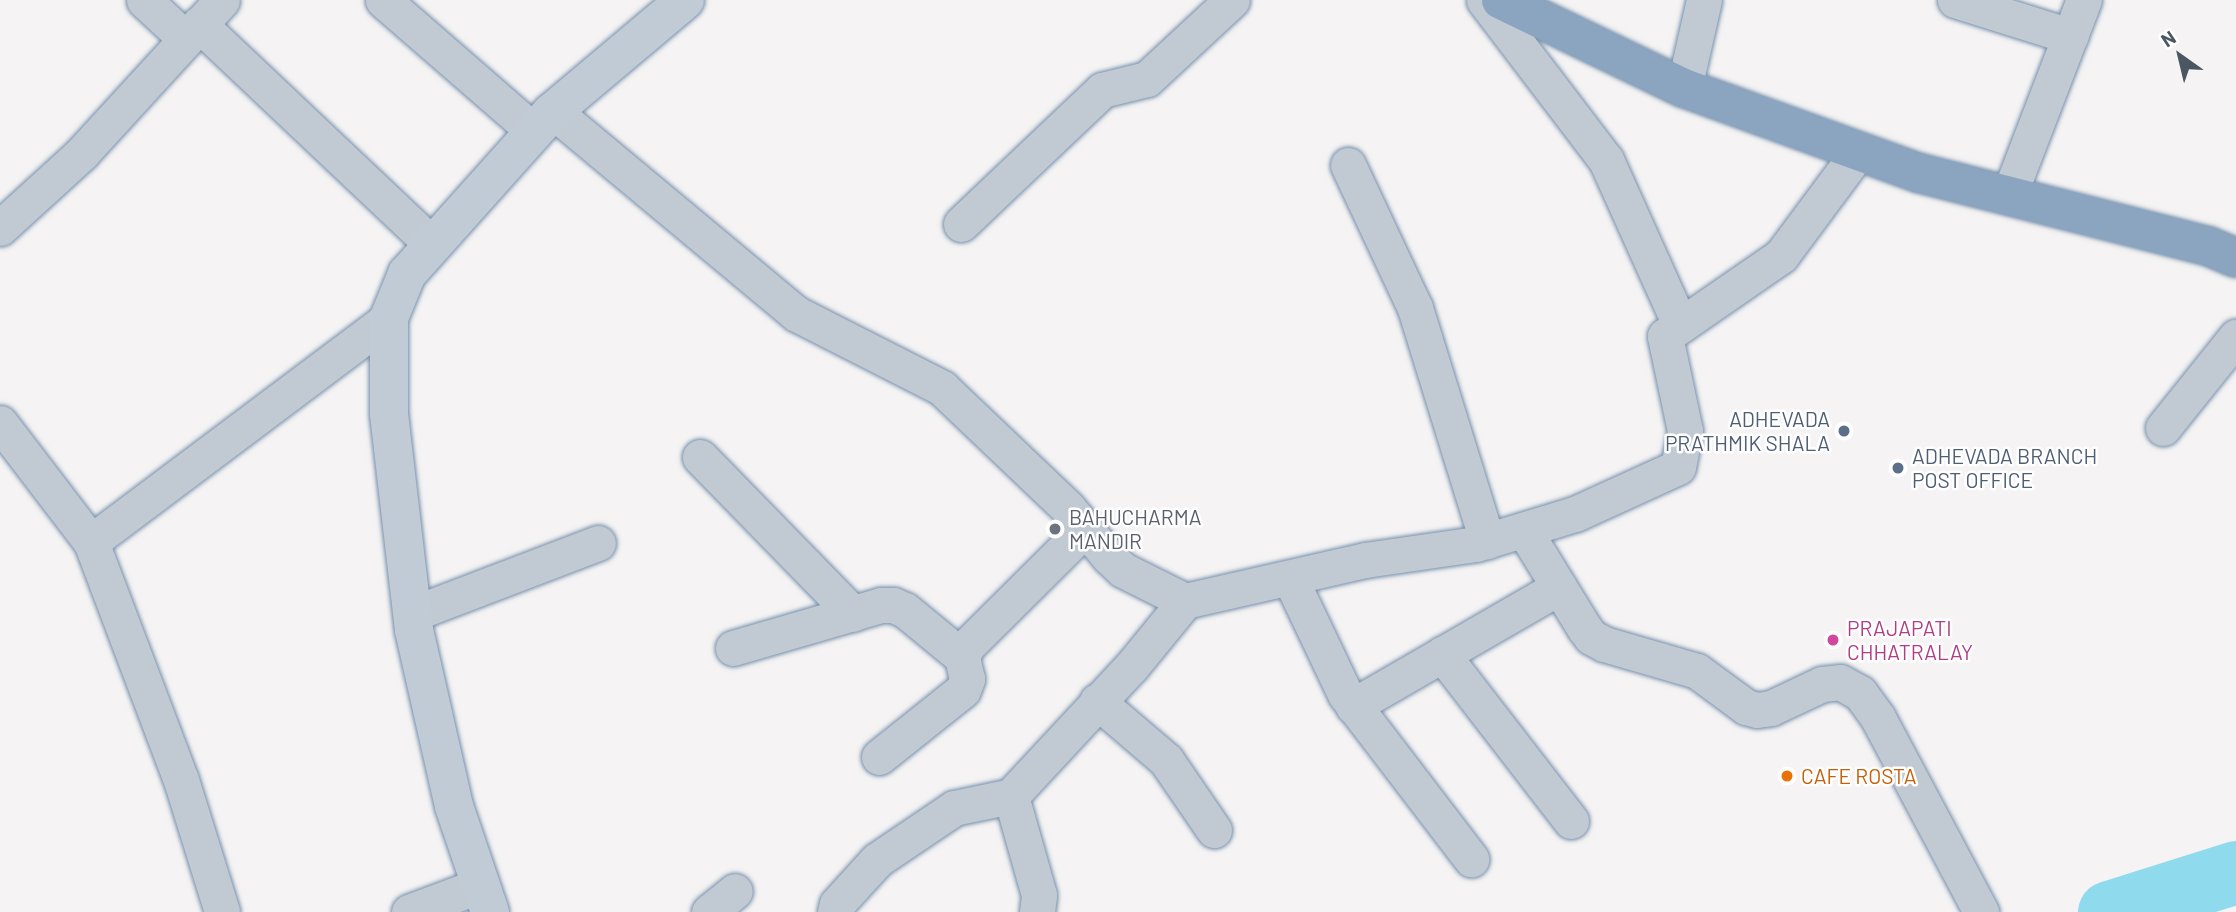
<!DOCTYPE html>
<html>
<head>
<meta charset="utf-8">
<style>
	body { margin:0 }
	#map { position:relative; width:2236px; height:912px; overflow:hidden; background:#f5f3f3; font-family:Barlow,sans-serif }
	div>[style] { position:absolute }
	.river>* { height:63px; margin:-31.5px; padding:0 31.5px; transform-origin:31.5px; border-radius:31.5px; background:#90daee }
	.roads { filter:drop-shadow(0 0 2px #7690ad) drop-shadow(0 0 2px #7690ad) }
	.street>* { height:35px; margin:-17.5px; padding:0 17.5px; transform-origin:17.5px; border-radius:17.5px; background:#c1cad2 }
	.secondary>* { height:38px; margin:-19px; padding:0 19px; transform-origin:19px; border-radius:19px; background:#c1cbd6 }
	.highway>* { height:38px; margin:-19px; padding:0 19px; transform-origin:19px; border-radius:19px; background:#8ba5c1 }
	.dots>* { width:19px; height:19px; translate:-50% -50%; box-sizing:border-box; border:4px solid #fff; border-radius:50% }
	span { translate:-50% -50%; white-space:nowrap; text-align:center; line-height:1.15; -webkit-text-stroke:5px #fff; paint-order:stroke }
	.service-label { font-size:21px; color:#4e5e75 }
	.right { translate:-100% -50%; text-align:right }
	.left { translate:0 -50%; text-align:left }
	.worship-label { font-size:21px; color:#5b616d }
	.hotel-label { font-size:21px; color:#b23c85 }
	.food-label { font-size:21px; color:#c56008 }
	.north { position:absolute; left:2145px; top:21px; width:70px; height:70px; -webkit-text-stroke:5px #fff; paint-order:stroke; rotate:326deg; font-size:19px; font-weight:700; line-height:28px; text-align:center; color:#4a5661 }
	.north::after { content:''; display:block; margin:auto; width:24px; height:32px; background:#4a5661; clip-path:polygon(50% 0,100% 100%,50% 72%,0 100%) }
</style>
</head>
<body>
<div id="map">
	<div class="river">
		<i style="left:2109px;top:912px;width:133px;rotate:-17.5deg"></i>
	</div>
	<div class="roads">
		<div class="street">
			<i style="left:144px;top:0;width:57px;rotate:42.9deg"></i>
			<i style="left:383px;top:0;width:201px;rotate:41deg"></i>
			<i style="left:1484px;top:0;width:201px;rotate:52.7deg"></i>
			<i style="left:1606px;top:160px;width:181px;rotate:65.8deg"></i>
			<i style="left:1955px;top:0;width:121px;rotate:17.4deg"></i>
			<i style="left:199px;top:24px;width:322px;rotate:43.4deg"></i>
			<i style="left:1684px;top:88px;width:90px;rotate:-77.2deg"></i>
			<i style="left:553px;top:111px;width:317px;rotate:39.8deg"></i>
			<i style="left:797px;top:314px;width:163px;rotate:27deg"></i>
			<i style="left:942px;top:388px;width:174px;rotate:43.6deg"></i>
			<i style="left:1068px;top:508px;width:64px;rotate:50.1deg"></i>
			<i style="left:1109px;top:557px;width:19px;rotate:43deg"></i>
			<i style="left:1123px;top:570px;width:69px;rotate:26.6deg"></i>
			<i style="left:1348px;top:165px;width:158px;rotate:64.9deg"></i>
			<i style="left:1415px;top:308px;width:244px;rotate:72.8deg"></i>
			<i style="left:2009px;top:195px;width:209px;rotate:-69deg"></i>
			<i style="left:961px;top:224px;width:195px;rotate:-43.5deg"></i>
			<i style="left:1102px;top:90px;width:46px;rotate:-13.7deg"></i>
			<i style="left:1147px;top:79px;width:116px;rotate:-42.9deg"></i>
			<i style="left:0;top:228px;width:111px;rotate:-42.4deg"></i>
			<i style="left:82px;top:153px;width:207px;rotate:-47.5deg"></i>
			<i style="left:0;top:423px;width:150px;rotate:52.6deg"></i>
			<i style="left:91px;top:542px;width:254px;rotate:69.3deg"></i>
			<i style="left:181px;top:780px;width:138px;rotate:72.7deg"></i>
			<i style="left:2163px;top:428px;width:117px;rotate:-51.3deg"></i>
			<i style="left:700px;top:457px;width:219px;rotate:45.7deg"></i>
			<i style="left:1524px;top:530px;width:116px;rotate:58.4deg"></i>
			<i style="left:1585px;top:629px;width:10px;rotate:53deg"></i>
			<i style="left:1591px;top:637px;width:15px;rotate:28deg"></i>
			<i style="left:1604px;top:644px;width:97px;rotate:16.2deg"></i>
			<i style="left:1697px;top:671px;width:61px;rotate:36.3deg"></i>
			<i style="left:1746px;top:707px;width:11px;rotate:15deg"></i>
			<i style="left:1757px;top:710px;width:14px;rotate:-8deg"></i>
			<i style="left:1771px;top:708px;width:56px;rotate:-25.2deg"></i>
			<i style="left:1822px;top:684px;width:18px;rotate:-6deg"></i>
			<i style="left:1840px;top:682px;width:23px;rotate:29deg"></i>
			<i style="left:1860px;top:693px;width:31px;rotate:54deg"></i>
			<i style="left:1878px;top:718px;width:220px;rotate:62deg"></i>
			<i style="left:91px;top:542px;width:373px;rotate:-36.9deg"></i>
			<i style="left:1290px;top:578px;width:128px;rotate:64.6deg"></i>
			<i style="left:1345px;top:694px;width:208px;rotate:52.6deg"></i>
			<i style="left:412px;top:614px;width:199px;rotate:-20.9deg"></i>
			<i style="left:733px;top:648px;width:154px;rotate:-16.2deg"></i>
			<i style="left:881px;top:605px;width:12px"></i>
			<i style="left:893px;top:605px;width:13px;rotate:23deg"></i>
			<i style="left:905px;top:610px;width:74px;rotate:39.5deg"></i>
			<i style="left:1442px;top:654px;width:211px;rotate:52.3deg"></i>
			<i style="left:1097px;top:701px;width:91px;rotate:40.5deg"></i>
			<i style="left:1166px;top:760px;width:85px;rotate:55.6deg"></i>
			<i style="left:1353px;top:706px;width:238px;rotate:-30deg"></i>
			<i style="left:879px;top:757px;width:107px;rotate:-38.6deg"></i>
			<i style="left:963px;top:690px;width:12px;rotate:-70deg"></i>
			<i style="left:967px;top:679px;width:23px;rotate:-103deg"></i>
			<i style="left:962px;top:657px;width:12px;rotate:-66deg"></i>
			<i style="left:967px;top:646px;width:166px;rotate:-44.8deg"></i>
			<i style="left:409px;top:912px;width:77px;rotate:-20.6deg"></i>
			<i style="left:709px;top:912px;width:33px;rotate:-39deg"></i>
			<i style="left:835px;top:912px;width:8px;rotate:-76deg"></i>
			<i style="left:837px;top:904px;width:59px;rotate:-47.7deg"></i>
			<i style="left:877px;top:860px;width:93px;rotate:-34deg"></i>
			<i style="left:954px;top:808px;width:58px;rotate:-11.9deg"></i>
			<i style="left:1037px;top:912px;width:17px;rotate:-83deg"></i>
			<i style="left:1039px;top:895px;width:103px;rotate:-105.8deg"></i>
			<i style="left:1011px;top:796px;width:178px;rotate:-47.1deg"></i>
			<i style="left:1132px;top:666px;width:84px;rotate:-50.8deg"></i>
			<i style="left:1185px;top:601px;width:185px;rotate:-12.8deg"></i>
			<i style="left:1365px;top:560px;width:112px;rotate:-8.2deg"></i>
			<i style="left:1476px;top:544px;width:103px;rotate:-16.9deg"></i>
			<i style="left:1575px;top:514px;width:113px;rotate:-24.5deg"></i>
			<i style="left:1678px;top:467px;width:37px;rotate:-79deg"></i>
			<i style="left:1685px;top:431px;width:97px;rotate:-101.9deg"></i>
			<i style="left:1665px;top:336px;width:141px;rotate:-34.6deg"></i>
			<i style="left:1781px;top:256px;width:131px;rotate:-53.4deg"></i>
		</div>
		<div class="secondary">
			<i style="left:490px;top:912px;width:112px;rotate:-108.8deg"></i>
			<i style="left:454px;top:806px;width:180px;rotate:-102.8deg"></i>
			<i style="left:414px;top:630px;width:218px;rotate:-96.6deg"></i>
			<i style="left:389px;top:413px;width:95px;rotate:-90deg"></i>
			<i style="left:389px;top:318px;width:48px;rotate:-67.8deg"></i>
			<i style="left:407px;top:274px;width:216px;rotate:-48.2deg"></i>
			<i style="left:551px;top:113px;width:175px;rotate:-40.1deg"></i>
		</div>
		<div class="highway">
			<i style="left:1501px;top:0;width:203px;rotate:25.7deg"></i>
			<i style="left:1684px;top:88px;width:250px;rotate:19.9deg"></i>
			<i style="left:1919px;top:173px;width:298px;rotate:14.2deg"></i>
			<i style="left:2208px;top:246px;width:30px;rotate:23deg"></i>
		</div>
	</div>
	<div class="dots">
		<i style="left:1844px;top:431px;background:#5c6f8a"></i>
		<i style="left:1898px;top:468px;background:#5c6f8a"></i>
		<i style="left:1055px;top:529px;background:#6b7280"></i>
		<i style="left:1833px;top:640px;background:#d1479c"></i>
		<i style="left:1787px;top:776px;background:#e8710a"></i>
	</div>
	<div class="service-label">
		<span class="right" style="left:1830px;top:431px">ADHEVADA<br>PRATHMIK SHALA</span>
		<span class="left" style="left:1912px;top:468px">ADHEVADA BRANCH<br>POST OFFICE</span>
	</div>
	<div class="worship-label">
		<span class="left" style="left:1069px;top:529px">BAHUCHARMA<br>MANDIR</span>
	</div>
	<div class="hotel-label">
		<span class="left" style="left:1847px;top:640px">PRAJAPATI<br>CHHATRALAY</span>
	</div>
	<div class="food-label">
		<span class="left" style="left:1801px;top:776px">CAFE ROSTA</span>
	</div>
	<div class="north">N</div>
</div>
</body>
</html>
